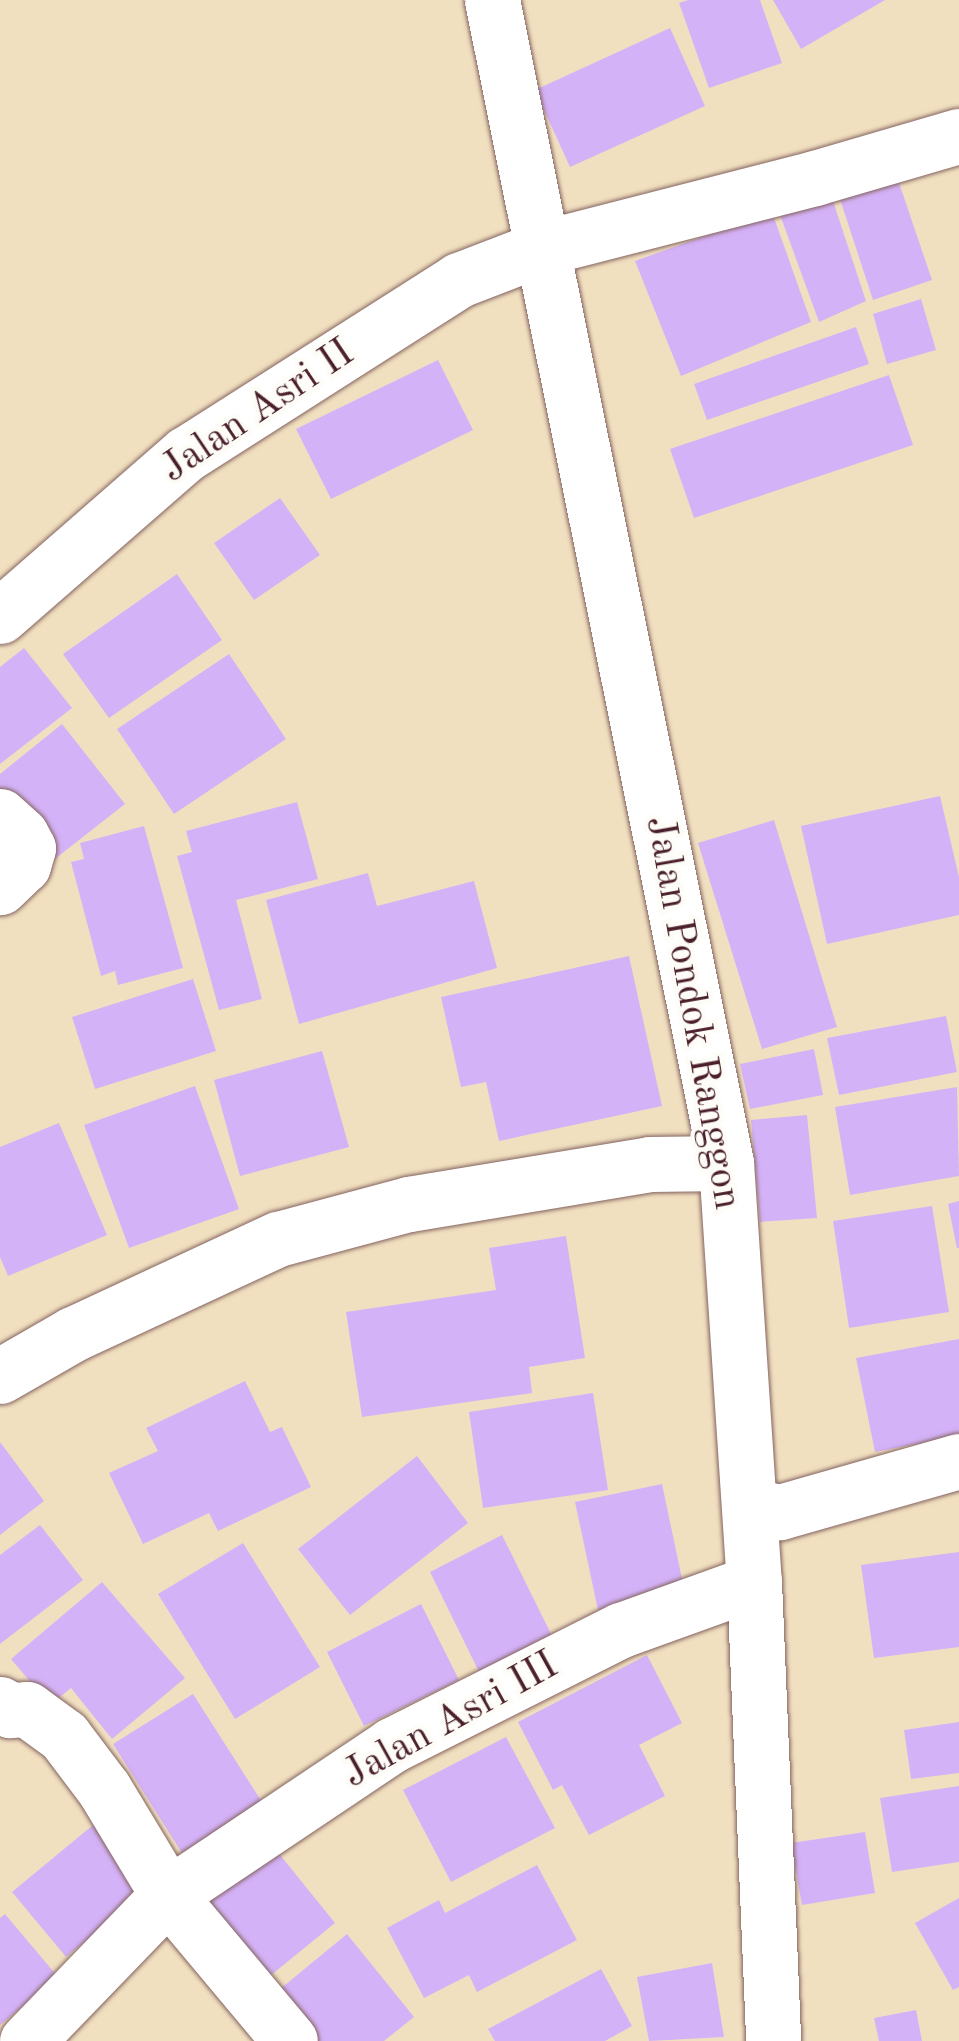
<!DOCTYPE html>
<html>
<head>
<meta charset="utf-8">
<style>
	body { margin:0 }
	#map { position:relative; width:959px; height:2041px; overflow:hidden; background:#f1e0c0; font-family:"Old Standard TT",serif }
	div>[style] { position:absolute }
	.building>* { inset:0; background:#d4b2f8 }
	.roads { filter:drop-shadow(0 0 2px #84635f) drop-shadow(0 0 2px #84635f) }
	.minor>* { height:55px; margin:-27.5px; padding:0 27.5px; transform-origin:27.5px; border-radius:27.5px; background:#fff }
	span { translate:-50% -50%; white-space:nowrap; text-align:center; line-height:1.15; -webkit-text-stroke:9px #fdfcf7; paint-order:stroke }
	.street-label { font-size:40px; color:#4a1f2b }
</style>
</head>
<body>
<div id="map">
	<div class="building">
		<i style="clip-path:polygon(688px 0,760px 0,782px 63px,709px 88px,679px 3px)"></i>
		<i style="clip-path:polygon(773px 0,885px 0,801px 49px)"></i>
		<i style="clip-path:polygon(670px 28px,705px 106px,570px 167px,535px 90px)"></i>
		<i style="clip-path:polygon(896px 174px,932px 280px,873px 300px,838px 193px)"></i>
		<i style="clip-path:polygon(831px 195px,866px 301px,819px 322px,779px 212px)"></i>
		<i style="clip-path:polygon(772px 212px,811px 322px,681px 376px,635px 261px)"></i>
		<i style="clip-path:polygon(921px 299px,936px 350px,887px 364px,873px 314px)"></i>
		<i style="clip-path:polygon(856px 327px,869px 364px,707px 420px,694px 384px)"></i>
		<i style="clip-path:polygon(438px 360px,473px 430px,331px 499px,296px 429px)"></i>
		<i style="clip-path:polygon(889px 375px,913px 445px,694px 518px,670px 449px)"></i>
		<i style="clip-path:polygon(280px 498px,320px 555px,254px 600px,214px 543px)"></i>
		<i style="clip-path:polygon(177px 574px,222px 640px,109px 718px,63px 654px)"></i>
		<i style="clip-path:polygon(24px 648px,72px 708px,0 764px,0 667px)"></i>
		<i style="clip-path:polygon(229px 654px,286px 739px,174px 814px,117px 729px)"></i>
		<i style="clip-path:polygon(62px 724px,125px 804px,51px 862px,0 798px,0 774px)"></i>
		<i style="clip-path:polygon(940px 796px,959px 877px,959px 915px,827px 944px,801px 826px)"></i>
		<i style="clip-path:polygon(297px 802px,318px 879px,236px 900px,262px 999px,219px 1010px,177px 856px,192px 852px,186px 831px)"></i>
		<i style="clip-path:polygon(774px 820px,837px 1027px,762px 1049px,698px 843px)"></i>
		<i style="clip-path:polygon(144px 826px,183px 968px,118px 985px,115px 971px,101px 976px,71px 862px,84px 859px,80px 843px)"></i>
		<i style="clip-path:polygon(368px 873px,377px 906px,474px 881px,497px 968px,299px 1024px,266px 900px)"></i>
		<i style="clip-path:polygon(629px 956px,662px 1106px,499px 1141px,486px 1082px,461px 1087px,441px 997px)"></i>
		<i style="clip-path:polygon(193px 979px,216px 1051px,95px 1089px,72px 1017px)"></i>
		<i style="clip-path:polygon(946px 1016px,957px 1072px,839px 1095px,827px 1038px)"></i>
		<i style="clip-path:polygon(814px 1049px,823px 1095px,750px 1109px,740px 1064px)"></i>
		<i style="clip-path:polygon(322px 1051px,349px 1147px,240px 1176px,214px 1080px)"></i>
		<i style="clip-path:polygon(195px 1086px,239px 1209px,129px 1248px,84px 1125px)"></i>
		<i style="clip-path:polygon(957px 1087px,959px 1176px,850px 1195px,835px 1107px)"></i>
		<i style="clip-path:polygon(807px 1115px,817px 1218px,760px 1222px,751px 1120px)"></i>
		<i style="clip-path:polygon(59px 1123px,107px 1235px,8px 1276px,0 1257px,0 1147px)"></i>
		<i style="clip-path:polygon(959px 1201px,959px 1248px,957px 1248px,948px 1204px)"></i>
		<i style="clip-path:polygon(932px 1206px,949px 1312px,849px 1328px,833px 1221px)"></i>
		<i style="clip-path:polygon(566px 1236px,585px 1358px,529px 1367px,532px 1393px,362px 1417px,346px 1312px,496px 1290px,489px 1248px)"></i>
		<i style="clip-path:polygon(959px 1339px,959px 1436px,875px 1452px,856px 1358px)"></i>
		<i style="clip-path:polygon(245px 1381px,270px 1432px,282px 1427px,311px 1487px,218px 1531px,209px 1513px,143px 1544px,109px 1473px,158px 1451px,146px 1428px)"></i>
		<i style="clip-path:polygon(593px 1393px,608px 1490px,483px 1508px,469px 1412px)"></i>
		<i style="clip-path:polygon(0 1442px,44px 1501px,0 1535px)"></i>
		<i style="clip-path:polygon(417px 1456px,468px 1523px,350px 1615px,298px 1549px)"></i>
		<i style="clip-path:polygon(662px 1484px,685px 1593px,598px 1610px,575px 1502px)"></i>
		<i style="clip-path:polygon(40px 1525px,83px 1580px,0 1644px,0 1555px)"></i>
		<i style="clip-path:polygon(502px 1535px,556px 1644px,483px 1680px,430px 1572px)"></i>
		<i style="clip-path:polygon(243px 1543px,320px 1667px,235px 1719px,158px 1594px)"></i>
		<i style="clip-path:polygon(959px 1552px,959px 1647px,874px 1658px,861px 1565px)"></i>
		<i style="clip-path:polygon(102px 1582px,185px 1678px,112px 1739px,71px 1688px,50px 1705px,11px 1659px)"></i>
		<i style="clip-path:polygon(421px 1604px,459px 1680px,364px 1726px,327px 1652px)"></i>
		<i style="clip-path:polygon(647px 1655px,682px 1723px,639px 1745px,665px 1796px,589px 1835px,562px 1785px,553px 1790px,518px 1722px)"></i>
		<i style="clip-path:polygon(193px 1694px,262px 1802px,182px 1853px,113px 1744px)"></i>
		<i style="clip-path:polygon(959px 1722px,959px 1773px,911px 1779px,904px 1730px)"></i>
		<i style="clip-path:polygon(506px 1737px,555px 1828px,451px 1882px,403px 1790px)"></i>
		<i style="clip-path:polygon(959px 1786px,959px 1862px,892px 1872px,880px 1798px)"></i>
		<i style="clip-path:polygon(93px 1825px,147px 1890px,66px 1957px,12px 1892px)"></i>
		<i style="clip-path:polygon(865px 1832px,875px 1893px,802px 1905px,791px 1843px)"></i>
		<i style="clip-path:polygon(264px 1835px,335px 1923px,259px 1985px,188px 1897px)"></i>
		<i style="clip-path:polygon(537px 1865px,577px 1940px,477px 1992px,469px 1975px,424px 1998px,387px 1928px,439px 1900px,445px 1913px)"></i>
		<i style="clip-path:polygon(959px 1898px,959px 1987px,953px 1990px,915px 1923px)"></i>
		<i style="clip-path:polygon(5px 1914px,58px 1977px,0 2025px,0 1918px)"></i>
		<i style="clip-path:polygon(347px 1934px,414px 2017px,384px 2041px,312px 2041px,274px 1994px)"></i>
		<i style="clip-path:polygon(712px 1963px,724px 2037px,649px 2041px,637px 1977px)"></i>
		<i style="clip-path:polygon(601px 1969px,632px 2026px,605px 2041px,495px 2041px,488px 2029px)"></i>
		<i style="clip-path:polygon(916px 2010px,922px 2041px,879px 2041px,874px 2018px)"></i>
	</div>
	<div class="roads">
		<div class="minor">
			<i style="left:492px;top:0;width:1186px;rotate:78.62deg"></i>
			<i style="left:726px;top:1163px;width:420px;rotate:86.2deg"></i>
			<i style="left:754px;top:1582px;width:459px;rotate:87.6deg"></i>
			<i style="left:0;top:616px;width:247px;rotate:-41.1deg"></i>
			<i style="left:186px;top:454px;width:324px;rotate:-32.5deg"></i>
			<i style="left:459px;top:280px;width:89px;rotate:-21.1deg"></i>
			<i style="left:542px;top:248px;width:282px;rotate:-14.4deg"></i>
			<i style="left:815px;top:178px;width:150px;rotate:-16.3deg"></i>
			<i style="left:0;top:816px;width:28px;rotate:42deg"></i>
			<i style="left:21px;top:835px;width:15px;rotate:62deg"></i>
			<i style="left:28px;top:848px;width:18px;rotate:106deg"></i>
			<i style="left:23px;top:865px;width:32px;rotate:136deg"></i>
			<i style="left:0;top:1376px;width:84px;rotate:-29.9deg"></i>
			<i style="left:73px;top:1334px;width:226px;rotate:-24.9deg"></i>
			<i style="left:278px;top:1239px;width:136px;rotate:-15deg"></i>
			<i style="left:409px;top:1204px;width:244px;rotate:-9.4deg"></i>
			<i style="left:650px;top:1164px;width:76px;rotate:-0.8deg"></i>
			<i style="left:749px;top:1505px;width:32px;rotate:13deg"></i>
			<i style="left:780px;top:1512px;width:186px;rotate:-15.9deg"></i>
			<i style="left:0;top:1704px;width:12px;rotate:31deg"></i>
			<i style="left:10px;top:1710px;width:17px;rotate:-3deg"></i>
			<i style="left:27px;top:1709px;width:46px;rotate:36.1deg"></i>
			<i style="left:64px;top:1736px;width:66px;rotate:53deg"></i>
			<i style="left:104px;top:1789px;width:124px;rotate:58.9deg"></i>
			<i style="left:168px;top:1895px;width:190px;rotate:50.1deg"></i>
			<i style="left:27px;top:2041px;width:203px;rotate:-46deg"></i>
			<i style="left:168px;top:1895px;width:270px;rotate:-33.8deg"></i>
			<i style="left:392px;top:1745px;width:256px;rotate:-26.7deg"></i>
			<i style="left:621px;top:1630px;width:141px;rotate:-19.8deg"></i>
		</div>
	</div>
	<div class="street-label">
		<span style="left:258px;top:412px;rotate:-34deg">Jalan Asri II</span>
		<span style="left:692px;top:1013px;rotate:80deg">Jalan Pondok Ranggon</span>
		<span style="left:451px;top:1721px;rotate:-29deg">Jalan Asri III</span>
	</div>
</div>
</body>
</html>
